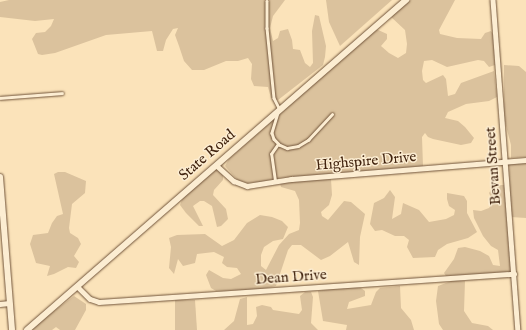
<!DOCTYPE html>
<html>
<head>
<meta charset="utf-8">
<style>
	body { margin:0 }
	#map { position:relative; width:526px; height:330px; overflow:hidden; background:#fbe3ba; font-family:"IM FELL English",serif }
	div>[style] { position:absolute }
	.green>* { inset:0; background:#dbc29d }
	.roads { filter:drop-shadow(0 0 1px #705339) drop-shadow(0 0 1px #705339) }
	.lane>* { height:2.5px; margin:-1.25px; padding:0 1.25px; transform-origin:1.25px; border-radius:1.25px; background:#fcedd2 }
	.street>* { height:4.5px; margin:-2.25px; padding:0 2.25px; transform-origin:2.25px; border-radius:2.25px; background:#fcedd2 }
	.secondary>* { height:6px; margin:-3px; padding:0 3px; transform-origin:3px; border-radius:3px; background:#fcedd2 }
	span { translate:-50% -50%; white-space:nowrap; text-align:center; line-height:1.15; -webkit-text-stroke:3px #fcedd2; paint-order:stroke }
	.street-label { font-size:15px; color:#41230e }
</style>
</head>
<body>
<div id="map">
	<div class="green">
		<i style="clip-path:polygon(9px 0,285px 0,273px 16px,270px 28px,273px 41px,278px 38px,280px 31px,288px 29px,292px 40px,293px 49px,300px 50px,305px 63px,310px 67px,313px 63px,312px 31px,315px 15px,319px 16px,326px 46px,325px 57px,323px 65px,278px 100px,271px 98px,268px 87px,254px 86px,251px 79px,252px 64px,248px 58px,238px 61px,226px 61px,204px 70px,192px 70px,184px 61px,179px 46px,175px 35px,178px 28px,173px 29px,166px 40px,163px 51px,157px 51px,152px 31px,106px 35px,55px 53px,42px 55px,38px 54px,32px 39px,36px 33px,45px 32px,51px 26px,54px 19px,35px 21px,0 17px,0 2px)"></i>
		<i style="clip-path:polygon(326px 0,392px 0,340px 46px,329px 22px)"></i>
		<i style="clip-path:polygon(411px 0,455px 0,439px 30px,440px 34px,457px 38px,481px 39px,485px 33px,491px 31px,493px 34px,495px 65px,489px 67px,484px 61px,478px 60px,447px 67px,432px 60px,424px 61px,422px 71px,423px 80px,426px 83px,443px 75px,446px 79px,448px 96px,455px 94px,461px 83px,494px 71px,497px 97px,489px 101px,466px 104px,448px 112px,445px 118px,458px 121px,465px 127px,474px 138px,471px 143px,461px 145px,433px 139px,428px 137px,425px 133px,422px 137px,423px 166px,279px 178px,261px 182px,247px 183px,238px 180px,232px 174px,225px 166px,229px 159px,376px 29px,387px 34px,387px 39px,381px 46px,389px 53px,398px 58px,406px 53px,407px 44px,405px 30px,390px 16px)"></i>
		<i style="clip-path:polygon(504px 65px,519px 66px,526px 72px,526px 157px,511px 158px,511px 145px,504px 118px)"></i>
		<i style="clip-path:polygon(526px 162px,526px 218px,511px 217px,509px 165px,511px 163px)"></i>
		<i style="clip-path:polygon(216px 169px,223px 175px,223px 180px,214px 190px,213px 195px,226px 209px,228px 219px,221px 226px,217px 227px,212px 206px,204px 201px,200px 201px,193px 206px,203px 226px,199px 226px,186px 213px,180px 205px,183px 197px)"></i>
		<i style="clip-path:polygon(58px 172px,65px 172px,86px 181px,85px 193px,72px 204px,69px 228px,70px 233px,78px 238px,81px 244px,74px 256px,79px 262px,76px 268px,68px 267px,54px 274px,47px 276px,50px 266px,36px 263px,30px 244px,33px 235px,48px 233px,52px 223px,57px 216px,63px 214px,54px 174px)"></i>
		<i style="clip-path:polygon(331px 179px,332px 195px,329px 205px,321px 212px,322px 216px,328px 220px,344px 201px,351px 202px,365px 214px,360px 237px,359px 265px,354px 262px,348px 242px,330px 256px,321px 260px,301px 245px,292px 245px,288px 250px,276px 286px,259px 290px,216px 291px,211px 288px,206px 275px,209px 270px,223px 278px,231px 279px,241px 274px,237px 268px,227px 267px,222px 263px,224px 257px,214px 252px,197px 254px,195px 263px,183px 266px,178px 259px,174px 274px,169px 268px,171px 247px,169px 238px,177px 235px,205px 234px,222px 246px,234px 240px,247px 223px,260px 215px,272px 217px,282px 221px,288px 227px,283px 239px,273px 241px,264px 247px,261px 255px,261px 266px,266px 270px,279px 245px,289px 234px,299px 230px,300px 223px,299px 200px,295px 191px,281px 187px,280px 183px,290px 180px)"></i>
		<i style="clip-path:polygon(499px 185px,505px 185px,512px 271px,510px 272px,446px 276px,444px 273px,454px 259px,458px 248px,465px 247px,480px 251px,489px 256px,493px 265px,500px 266px,498px 250px,491px 246px,483px 236px,474px 218px,473px 210px,481px 211px,489px 208px,493px 202px,489px 193px,491px 190px,495px 191px)"></i>
		<i style="clip-path:polygon(390px 190px,395px 197px,392px 219px,401px 214px,403px 203px,419px 210px,429px 222px,446px 219px,454px 215px,455px 210px,449px 206px,447px 199px,447px 193px,464px 196px,467px 201px,467px 213px,477px 232px,468px 238px,447px 244px,438px 250px,435px 257px,413px 258px,407px 247px,409px 240px,404px 236px,395px 236px,382px 230px,375px 231px,370px 224px,374px 203px,384px 198px)"></i>
		<i style="clip-path:polygon(454px 280px,465px 281px,464px 311px,472px 323px,488px 326px,493px 330px,443px 330px,439px 324px,436px 301px,438px 286px)"></i>
		<i style="clip-path:polygon(349px 286px,361px 288px,365px 291px,365px 296px,349px 302px,347px 309px,371px 305px,376px 292px,380px 288px,400px 286px,401px 308px,411px 320px,414px 330px,346px 330px,347px 325px,323px 321px,318px 291px)"></i>
		<i style="clip-path:polygon(305px 292px,311px 292px,313px 297px,311px 323px,318px 330px,224px 330px,234px 321px,240px 299px,247px 297px,247px 325px,253px 324px,257px 316px,256px 307px,262px 305px,271px 307px,273px 310px,299px 314px,302px 310px,300px 296px)"></i>
		<i style="clip-path:polygon(74px 296px,86px 304px,86px 310px,75px 330px,60px 330px,56px 327px,52px 330px,29px 330px)"></i>
		<i style="clip-path:polygon(175px 300px,195px 300px,197px 330px,175px 330px)"></i>
	</div>
	<div class="roads">
		<div class="lane">
			<i style="left:267px;top:1px;width:27px;rotate:90deg"></i>
			<i style="left:267px;top:28px;width:70px;rotate:84.3deg"></i>
			<i style="left:274px;top:98px;width:11px;rotate:63deg"></i>
			<i style="left:0;top:98px;width:62px;rotate:-4.6deg"></i>
			<i style="left:278px;top:113px;width:21px;rotate:107deg"></i>
			<i style="left:272px;top:133px;width:6px;rotate:72deg"></i>
			<i style="left:274px;top:139px;width:8px;rotate:45deg"></i>
			<i style="left:280px;top:145px;width:8px;rotate:23deg"></i>
			<i style="left:287px;top:148px;width:11px;rotate:-10deg"></i>
			<i style="left:298px;top:146px;width:12px;rotate:-31deg"></i>
			<i style="left:308px;top:140px;width:35px;rotate:-47deg"></i>
			<i style="left:275px;top:181px;width:27px;rotate:-98deg"></i>
			<i style="left:271px;top:154px;width:12px;rotate:-55deg"></i>
		</div>
		<div class="street">
			<i style="left:493px;top:0;width:331px;rotate:85.7deg"></i>
			<i style="left:216px;top:165px;width:24px;rotate:42deg"></i>
			<i style="left:234px;top:181px;width:14px;rotate:21deg"></i>
			<i style="left:247px;top:186px;width:45px;rotate:-9deg"></i>
			<i style="left:291px;top:179px;width:236px;rotate:-4.6deg"></i>
			<i style="left:77px;top:286px;width:18px;rotate:45deg"></i>
			<i style="left:90px;top:299px;width:9px;rotate:18deg"></i>
			<i style="left:99px;top:302px;width:416px;rotate:-3.9deg"></i>
			<i style="left:0;top:304px;width:9px;rotate:-6deg"></i>
		</div>
		<div class="secondary">
			<i style="left:0;top:177px;width:153px;rotate:85.5deg"></i>
			<i style="left:27px;top:330px;width:503px;rotate:-41.05deg"></i>
		</div>
	</div>
	<div class="street-label">
		<span style="left:207px;top:155px;rotate:-41deg">State Road</span>
		<span style="left:366px;top:161px;rotate:-5deg">Highspire Drive</span>
		<span style="left:493px;top:166px;rotate:-94deg">Bevan Street</span>
		<span style="left:291px;top:277px;rotate:-4deg">Dean Drive</span>
	</div>
</div>
</body>
</html>
